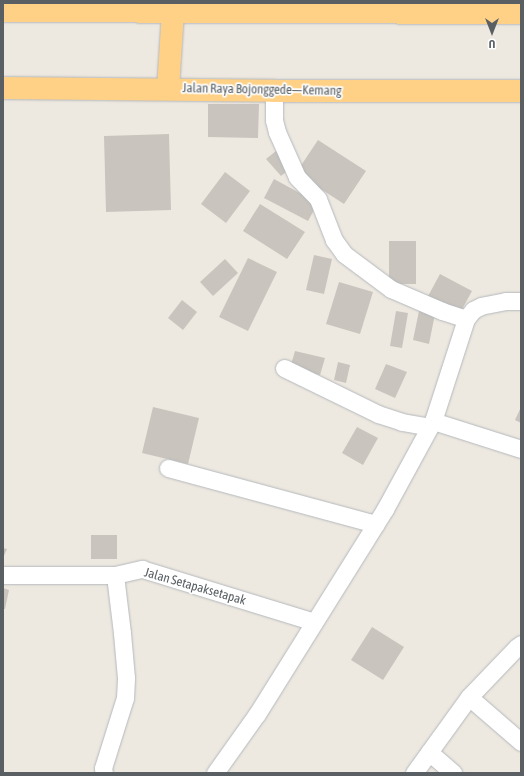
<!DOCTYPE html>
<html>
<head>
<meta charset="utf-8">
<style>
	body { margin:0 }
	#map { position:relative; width:524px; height:776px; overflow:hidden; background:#eee9e0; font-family:"Asap Condensed",sans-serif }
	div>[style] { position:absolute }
	.building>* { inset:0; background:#c9c4bd }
	.roads { filter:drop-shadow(0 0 1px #b4b8bd) drop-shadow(0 0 1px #b4b8bd) }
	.street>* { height:17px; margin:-8.5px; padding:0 8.5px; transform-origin:8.5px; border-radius:8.5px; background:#fff }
	.highway>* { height:22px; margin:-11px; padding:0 11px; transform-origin:11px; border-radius:11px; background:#ffd186 }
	span { translate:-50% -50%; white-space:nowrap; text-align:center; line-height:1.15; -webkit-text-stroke:3.5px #fff; paint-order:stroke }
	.street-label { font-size:13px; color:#595f63 }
	.frame { position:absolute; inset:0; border:4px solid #595f63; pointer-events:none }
	.north { position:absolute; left:472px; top:12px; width:40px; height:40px; -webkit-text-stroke:3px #fff; paint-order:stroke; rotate:180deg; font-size:11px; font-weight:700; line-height:16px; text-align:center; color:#595f63 }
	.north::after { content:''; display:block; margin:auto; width:14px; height:18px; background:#595f63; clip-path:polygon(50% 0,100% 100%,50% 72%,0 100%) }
</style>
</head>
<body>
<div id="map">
	<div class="building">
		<i style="clip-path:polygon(208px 104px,259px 104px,258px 138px,208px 137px)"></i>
		<i style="clip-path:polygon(169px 134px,171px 210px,106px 212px,104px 136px)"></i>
		<i style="clip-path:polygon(318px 140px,366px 171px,344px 204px,296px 173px)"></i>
		<i style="clip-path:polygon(276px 151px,291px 168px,281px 176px,266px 159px)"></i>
		<i style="clip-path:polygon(225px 172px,250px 191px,226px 223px,201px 204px)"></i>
		<i style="clip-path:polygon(274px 179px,318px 203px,308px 221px,264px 198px)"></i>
		<i style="clip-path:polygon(260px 204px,305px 232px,287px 259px,243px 231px)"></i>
		<i style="clip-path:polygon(389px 241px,416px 241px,416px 284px,389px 284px)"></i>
		<i style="clip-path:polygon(314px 255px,332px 259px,324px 294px,306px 290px)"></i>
		<i style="clip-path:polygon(248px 258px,277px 272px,248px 331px,219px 317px)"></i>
		<i style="clip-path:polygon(225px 259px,238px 273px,213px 296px,200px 282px)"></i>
		<i style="clip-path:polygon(440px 274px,472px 291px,459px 315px,427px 298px)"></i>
		<i style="clip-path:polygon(339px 282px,373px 292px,360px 334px,326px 324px)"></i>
		<i style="clip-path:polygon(182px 300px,197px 312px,183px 330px,168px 318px)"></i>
		<i style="clip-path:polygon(420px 306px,436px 309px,429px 344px,413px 340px)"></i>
		<i style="clip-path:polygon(396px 311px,408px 313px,402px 348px,390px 346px)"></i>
		<i style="clip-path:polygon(295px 351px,325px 358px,320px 375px,290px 368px)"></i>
		<i style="clip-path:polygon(338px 362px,350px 365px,346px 383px,334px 380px)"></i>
		<i style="clip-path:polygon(386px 364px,407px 372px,395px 398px,375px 389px)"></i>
		<i style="clip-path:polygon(153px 407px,199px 418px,188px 464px,142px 453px)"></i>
		<i style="clip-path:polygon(521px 407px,521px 423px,515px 420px)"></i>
		<i style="clip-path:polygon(357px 427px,378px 438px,363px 465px,342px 453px)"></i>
		<i style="clip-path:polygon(91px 535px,117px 535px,117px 559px,91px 559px)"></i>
		<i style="clip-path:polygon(3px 548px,7px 549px,3px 558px)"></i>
		<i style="clip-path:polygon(3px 588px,9px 590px,5px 609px,3px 609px)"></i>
		<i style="clip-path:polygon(372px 627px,404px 647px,383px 680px,351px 660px)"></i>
	</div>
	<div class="roads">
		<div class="street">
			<i style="left:274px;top:91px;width:29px;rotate:90deg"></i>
			<i style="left:274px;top:120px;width:12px;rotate:76deg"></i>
			<i style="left:277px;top:132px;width:49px;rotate:66deg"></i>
			<i style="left:297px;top:177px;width:30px;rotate:46deg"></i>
			<i style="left:318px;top:199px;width:44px;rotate:68.7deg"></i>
			<i style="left:334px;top:240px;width:17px;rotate:54deg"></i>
			<i style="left:344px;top:254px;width:59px;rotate:36.7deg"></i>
			<i style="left:391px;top:289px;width:56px;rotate:23.3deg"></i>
			<i style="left:442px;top:311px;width:25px;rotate:18deg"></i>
			<i style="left:521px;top:301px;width:15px;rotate:180deg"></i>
			<i style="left:506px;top:301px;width:25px;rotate:169deg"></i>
			<i style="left:481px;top:306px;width:9px;rotate:153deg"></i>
			<i style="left:473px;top:310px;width:11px;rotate:128deg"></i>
			<i style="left:466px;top:319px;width:107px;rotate:107.9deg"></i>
			<i style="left:433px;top:421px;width:92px;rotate:17.7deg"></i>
			<i style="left:284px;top:368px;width:105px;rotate:26.1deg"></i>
			<i style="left:378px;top:414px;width:25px;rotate:18deg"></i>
			<i style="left:402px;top:422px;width:27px;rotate:10deg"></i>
			<i style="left:168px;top:468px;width:215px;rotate:15.1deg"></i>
			<i style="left:3px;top:575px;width:112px"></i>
			<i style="left:115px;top:575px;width:28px;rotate:-13deg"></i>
			<i style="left:142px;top:569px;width:180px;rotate:17.1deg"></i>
			<i style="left:469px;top:697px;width:69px;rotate:40.9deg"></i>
			<i style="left:429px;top:752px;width:32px;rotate:41deg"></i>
			<i style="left:104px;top:773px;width:5px;rotate:-101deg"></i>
			<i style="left:103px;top:768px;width:73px;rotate:-72.6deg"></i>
			<i style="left:125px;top:698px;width:20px;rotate:-87deg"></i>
			<i style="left:126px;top:678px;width:45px;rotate:-95.1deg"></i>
			<i style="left:122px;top:633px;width:58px;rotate:-96.9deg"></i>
			<i style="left:215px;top:773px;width:72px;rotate:-54.6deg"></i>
			<i style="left:257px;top:714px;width:242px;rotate:-58deg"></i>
			<i style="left:385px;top:509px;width:100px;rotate:-61.4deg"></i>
			<i style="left:414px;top:773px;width:94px;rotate:-54.1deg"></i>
			<i style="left:469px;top:697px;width:69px;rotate:-46.2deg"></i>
			<i style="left:517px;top:647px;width:5px;rotate:-37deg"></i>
		</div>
		<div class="highway">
			<i style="left:3px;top:11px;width:518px;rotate:0.22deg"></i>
			<i style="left:3px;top:88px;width:271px;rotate:0.6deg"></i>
			<i style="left:274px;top:91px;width:247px"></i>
			<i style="left:168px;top:89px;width:78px;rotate:-86.3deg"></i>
		</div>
	</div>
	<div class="street-label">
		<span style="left:262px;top:90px;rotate:1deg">Jalan Raya Bojonggede—Kemang</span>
		<span style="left:195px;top:587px;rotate:16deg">Jalan Setapaksetapak</span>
	</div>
	<div class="frame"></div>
	<div class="north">U</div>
</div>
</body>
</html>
